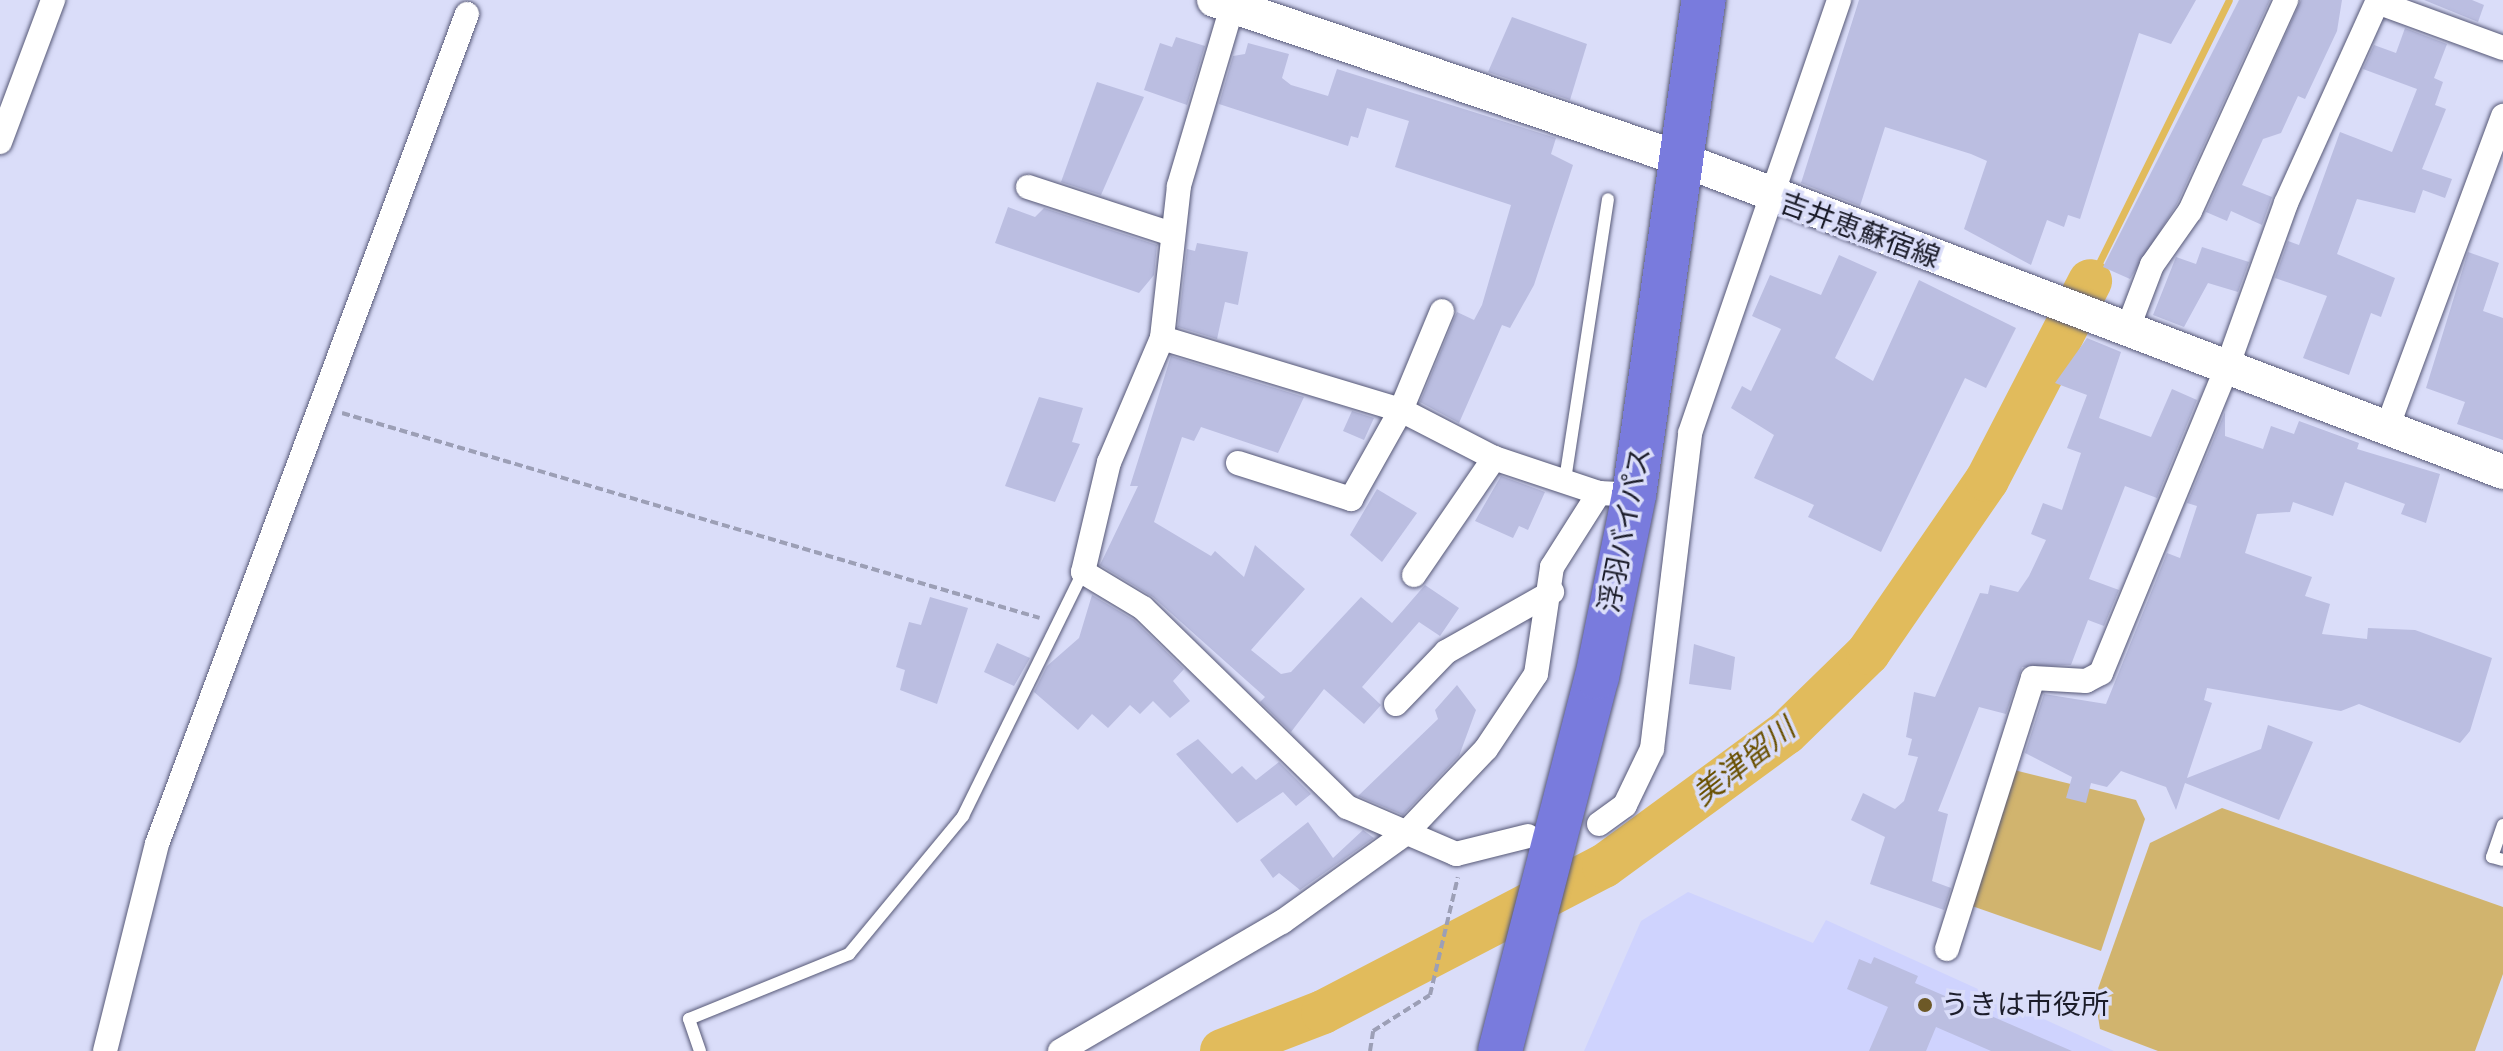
<!DOCTYPE html>
<html>
<head>
<meta charset="utf-8">
<style>
	body { margin:0 }
	#map { position:relative; width:2503px; height:1051px; overflow:hidden; background:#daddf9; font-family:"Fira Sans Condensed","Noto Sans JP",sans-serif }
	div>[style] { position:absolute }
	.built>* { inset:0; background:#cfd3fe }
	.green>* { inset:0; background:#d1b46e }
	.stream>* { height:7px; margin:-3.5px; padding:0 3.5px; transform-origin:3.5px; border-radius:3.5px; background:#e1bb5c }
	.river>* { height:44px; margin:-22px; padding:0 22px; transform-origin:22px; border-radius:22px; background:#e1bb5c }
	.building>* { inset:0; background:#bbbee1 }
	.path>* { height:4px; margin-top:-2px; transform-origin:0; background:repeating-linear-gradient(90deg,#9c9fb6 0 8px,transparent 0 12px) }
	.roads { filter:drop-shadow(0 0 2px #565876) drop-shadow(0 0 2px #565876) }
	.lane>* { height:12px; margin:-6px; padding:0 6px; transform-origin:6px; border-radius:6px; background:#fff }
	.street>* { height:24px; margin:-12px; padding:0 12px; transform-origin:12px; border-radius:12px; background:#fff }
	.secondary>* { height:34px; margin:-17px; padding:0 17px; transform-origin:17px; border-radius:17px; background:#fff }
	.highway>* { height:44px; margin:-22px; padding:0 22px; transform-origin:22px; border-radius:22px; background:#797bdd }
	.dots>* { width:22px; height:22px; translate:-50% -50%; box-sizing:border-box; border:4px solid #daddf9; border-radius:50% }
	span { translate:-50% -50%; white-space:nowrap; text-align:center; line-height:1.15; -webkit-text-stroke:7px #daddf9; paint-order:stroke }
	.street-label { font-size:28px; color:#1c1d2a }
	.poi-label { font-size:28px; color:#1c1d2a }
	.left { translate:0 -50%; text-align:left }
	.water-label { font-size:30px; color:#695000; font-style:italic }
</style>
</head>
<body>
<div id="map">
	<div class="built">
		<i style="clip-path:polygon(1688px 892px,1813px 943px,1826px 920px,2114px 1051px,1584px 1051px,1641px 921px)"></i>
	</div>
	<div class="green">
		<i style="clip-path:polygon(2014px 770px,2136px 800px,2145px 819px,2101px 951px,1972px 906px)"></i>
		<i style="clip-path:polygon(2222px 808px,2503px 907px,2503px 974px,2475px 1051px,2158px 1051px,2100px 1029px,2095px 997px,2150px 843px)"></i>
	</div>
	<div class="stream">
		<i style="left:2090px;top:281px;width:313px;rotate:-63.7deg"></i>
	</div>
	<div class="river">
		<i style="left:1222px;top:1051px;width:108px;rotate:-21.1deg"></i>
		<i style="left:1323px;top:1012px;width:317px;rotate:-27.5deg"></i>
		<i style="left:1604px;top:866px;width:225px;rotate:-36.2deg"></i>
		<i style="left:1786px;top:733px;width:115px;rotate:-44.3deg"></i>
		<i style="left:1868px;top:653px;width:210px;rotate:-55.5deg"></i>
		<i style="left:1987px;top:480px;width:224px;rotate:-62.6deg"></i>
	</div>
	<div class="building">
		<i style="clip-path:polygon(1859px 0,2196px 0,2171px 44px,2139px 33px,2080px 219px,2068px 215px,2064px 227px,2047px 220px,2031px 265px,1964px 229px,1987px 161px,1971px 154px,1885px 127px,1860px 206px,1801px 183px)"></i>
		<i style="clip-path:polygon(2239px 0,2270px 0,2177px 204px,2130px 279px,2103px 267px)"></i>
		<i style="clip-path:polygon(2301px 0,2342px 0,2337px 31px,2305px 99px,2298px 96px,2281px 133px,2263px 139px,2242px 185px,2272px 197px,2262px 225px,2231px 211px,2227px 221px,2206px 212px)"></i>
		<i style="clip-path:polygon(2424px 0,2472px 0,2484px 5px,2478px 22px)"></i>
		<i style="clip-path:polygon(1512px 17px,1587px 44px,1570px 100px,1488px 72px)"></i>
		<i style="clip-path:polygon(2405px 28px,2447px 44px,2434px 78px,2443px 82px,2435px 105px,2446px 109px,2422px 169px,2452px 179px,2445px 198px,2423px 190px,2415px 213px,2357px 199px,2337px 254px,2395px 278px,2381px 317px,2371px 313px,2349px 375px,2303px 358px,2327px 296px,2275px 278px,2288px 241px,2299px 245px,2340px 132px,2392px 152px,2417px 89px,2363px 69px,2374px 45px,2396px 53px)"></i>
		<i style="clip-path:polygon(1176px 37px,1205px 46px,1187px 105px,1144px 90px,1160px 43px,1172px 47px)"></i>
		<i style="clip-path:polygon(1248px 43px,1289px 54px,1282px 78px,1291px 85px,1328px 96px,1337px 69px,1556px 138px,1551px 154px,1573px 165px,1534px 285px,1510px 328px,1502px 325px,1459px 423px,1420px 402px,1457px 312px,1474px 320px,1482px 305px,1511px 205px,1395px 167px,1409px 121px,1367px 108px,1358px 138px,1351px 136px,1348px 146px,1219px 104px,1233px 56px,1245px 54px)"></i>
		<i style="clip-path:polygon(1097px 82px,1144px 97px,1101px 195px,1061px 182px)"></i>
		<i style="clip-path:polygon(1008px 207px,1035px 217px,1044px 208px,1157px 245px,1154px 275px,1139px 293px,995px 243px)"></i>
		<i style="clip-path:polygon(1197px 243px,1248px 252px,1238px 305px,1225px 302px,1217px 339px,1178px 327px,1187px 249px,1195px 251px)"></i>
		<i style="clip-path:polygon(2202px 247px,2249px 262px,2238px 292px,2208px 283px,2184px 327px,2153px 315px,2176px 257px,2196px 264px)"></i>
		<i style="clip-path:polygon(2468px 252px,2499px 263px,2483px 311px,2503px 318px,2503px 440px,2457px 424px,2465px 402px,2426px 388px)"></i>
		<i style="clip-path:polygon(1839px 255px,1877px 272px,1835px 358px,1873px 381px,1919px 280px,2016px 328px,1986px 388px,1965px 378px,1881px 552px,1808px 517px,1814px 505px,1754px 478px,1774px 435px,1731px 408px,1742px 386px,1751px 391px,1781px 329px,1752px 316px,1770px 275px,1821px 295px)"></i>
		<i style="clip-path:polygon(2087px 338px,2121px 352px,2099px 418px,2151px 437px,2172px 389px,2197px 400px,2157px 498px,2125px 486px,2089px 579px,2119px 590px,2104px 626px,2088px 620px,2071px 665px,2022px 667px,2006px 714px,1979px 707px,1938px 811px,1948px 814px,1932px 881px,1951px 888px,1944px 910px,1870px 884px,1885px 837px,1851px 820px,1863px 793px,1895px 809px,1904px 801px,1918px 757px,1908px 755px,1912px 739px,1906px 737px,1914px 692px,1935px 697px,1980px 593px,1988px 594px,1990px 585px,2018px 592px,2029px 576px,2046px 540px,2031px 534px,2043px 503px,2062px 510px,2081px 453px,2067px 448px,2087px 395px,2055px 383px)"></i>
		<i style="clip-path:polygon(1171px 356px,1304px 397px,1278px 453px,1201px 427px,1194px 441px,1182px 437px,1154px 522px,1211px 556px,1215px 551px,1244px 577px,1255px 545px,1305px 589px,1251px 650px,1281px 674px,1291px 672px,1361px 597px,1392px 623px,1425px 585px,1459px 608px,1440px 636px,1419px 622px,1362px 687px,1381px 705px,1364px 724px,1324px 689px,1291px 732px,1260px 702px,1265px 697px,1153px 597px,1100px 565px,1138px 486px,1130px 486px)"></i>
		<i style="clip-path:polygon(1039px 397px,1083px 408px,1072px 442px,1080px 444px,1055px 502px,1005px 486px)"></i>
		<i style="clip-path:polygon(1352px 411px,1374px 418px,1364px 440px,1343px 431px)"></i>
		<i style="clip-path:polygon(2225px 412px,2225px 436px,2263px 449px,2271px 426px,2294px 434px,2299px 421px,2359px 443px,2357px 449px,2440px 474px,2426px 523px,2401px 514px,2405px 504px,2345px 482px,2333px 516px,2293px 502px,2290px 512px,2257px 514px,2245px 553px,2312px 577px,2305px 596px,2330px 604px,2322px 634px,2367px 639px,2368px 628px,2415px 630px,2492px 658px,2470px 731px,2460px 743px,2359px 704px,2341px 711px,2207px 688px,2204px 700px,2212px 703px,2187px 778px,2261px 749px,2268px 725px,2313px 742px,2279px 820px,2185px 783px,2176px 810px,2166px 787px,2121px 771px,2107px 787px,2091px 783px,2086px 803px,2066px 798px,2072px 777px,2025px 753px,2044px 694px,2106px 704px,2167px 553px,2180px 558px,2197px 506px,2187px 503px)"></i>
		<i style="clip-path:polygon(1501px 476px,1545px 492px,1528px 530px,1519px 526px,1513px 538px,1475px 521px)"></i>
		<i style="clip-path:polygon(1377px 489px,1417px 513px,1382px 562px,1350px 535px)"></i>
		<i style="clip-path:polygon(1092px 595px,1134px 620px,1184px 669px,1173px 681px,1190px 701px,1170px 718px,1153px 701px,1140px 714px,1130px 705px,1108px 728px,1092px 714px,1078px 730px,1034px 692px,1047px 666px,1079px 638px)"></i>
		<i style="clip-path:polygon(930px 597px,968px 608px,937px 704px,900px 690px,905px 670px,896px 667px,909px 622px,921px 625px)"></i>
		<i style="clip-path:polygon(997px 643px,1030px 658px,1014px 686px,984px 672px)"></i>
		<i style="clip-path:polygon(1694px 644px,1735px 657px,1731px 690px,1689px 684px)"></i>
		<i style="clip-path:polygon(1457px 685px,1476px 710px,1459px 756px,1403px 815px,1358px 796px,1438px 719px,1435px 710px)"></i>
		<i style="clip-path:polygon(1198px 739px,1232px 774px,1242px 766px,1256px 780px,1279px 762px,1311px 794px,1296px 806px,1283px 792px,1237px 823px,1176px 754px)"></i>
		<i style="clip-path:polygon(1308px 822px,1333px 858px,1363px 830px,1374px 838px,1300px 890px,1279px 873px,1273px 878px,1260px 860px)"></i>
		<i style="clip-path:polygon(1874px 957px,1918px 976px,1915px 983px,2072px 1051px,1991px 1051px,1936px 1027px,1926px 1051px,1869px 1051px,1888px 1007px,1847px 989px,1859px 959px,1871px 964px)"></i>
	</div>
	<div class="path">
		<i style="left:342px;top:413px;width:727px;rotate:16.37deg"></i>
		<i style="left:1370px;top:1051px;width:20px;rotate:-81deg"></i>
		<i style="left:1373px;top:1031px;width:67px;rotate:-32.3deg"></i>
		<i style="left:1430px;top:995px;width:121px;rotate:-76.7deg"></i>
	</div>
	<div class="roads">
		<div class="lane">
			<i style="left:1565px;top:480px;width:284px;rotate:-81.3deg"></i>
			<i style="left:2503px;top:825px;width:34px;rotate:109deg"></i>
			<i style="left:2492px;top:857px;width:11px;rotate:15deg"></i>
			<i style="left:700px;top:1051px;width:34px;rotate:-109deg"></i>
			<i style="left:689px;top:1019px;width:173px;rotate:-22.1deg"></i>
			<i style="left:849px;top:954px;width:179px;rotate:-50.4deg"></i>
			<i style="left:963px;top:816px;width:272px;rotate:-63.8deg"></i>
		</div>
		<div class="street">
			<i style="left:1234px;top:0;width:194px;rotate:106.5deg"></i>
			<i style="left:1179px;top:186px;width:153px;rotate:96.4deg"></i>
			<i style="left:1162px;top:338px;width:135px;rotate:113.1deg"></i>
			<i style="left:1109px;top:462px;width:113px;rotate:103.3deg"></i>
			<i style="left:1083px;top:572px;width:70px;rotate:31deg"></i>
			<i style="left:1143px;top:608px;width:285px;rotate:44.3deg"></i>
			<i style="left:1347px;top:807px;width:119px;rotate:23.3deg"></i>
			<i style="left:1456px;top:854px;width:74px;rotate:-14deg"></i>
			<i style="left:2377px;top:2px;width:134px;rotate:20.1deg"></i>
			<i style="left:0;top:142px;width:152px;rotate:-69.5deg"></i>
			<i style="left:1028px;top:187px;width:151px;rotate:18.1deg"></i>
			<i style="left:2126px;top:333px;width:73px;rotate:-69.1deg"></i>
			<i style="left:2152px;top:265px;width:66px;rotate:-54.9deg"></i>
			<i style="left:2190px;top:211px;width:232px;rotate:-65.5deg"></i>
			<i style="left:1162px;top:338px;width:250px;rotate:16.8deg"></i>
			<i style="left:1401px;top:410px;width:105px;rotate:27.3deg"></i>
			<i style="left:1494px;top:458px;width:111px;rotate:18.4deg"></i>
			<i style="left:2387px;top:428px;width:333px;rotate:-69.6deg"></i>
			<i style="left:1238px;top:463px;width:119px;rotate:17.7deg"></i>
			<i style="left:1351px;top:499px;width:102px;rotate:-60.7deg"></i>
			<i style="left:1401px;top:410px;width:107px;rotate:-67.5deg"></i>
			<i style="left:1414px;top:575px;width:142px;rotate:-55.6deg"></i>
			<i style="left:1396px;top:704px;width:72px;rotate:-46.1deg"></i>
			<i style="left:1446px;top:652px;width:122px;rotate:-29.5deg"></i>
			<i style="left:1599px;top:824px;width:32px;rotate:-36deg"></i>
			<i style="left:1625px;top:805px;width:62px;rotate:-64.3deg"></i>
			<i style="left:1652px;top:749px;width:318px;rotate:-83.1deg"></i>
			<i style="left:1690px;top:433px;width:458px;rotate:-71deg"></i>
			<i style="left:1947px;top:949px;width:284px;rotate:-72.4deg"></i>
			<i style="left:2033px;top:678px;width:53px;rotate:3.2deg"></i>
			<i style="left:2086px;top:681px;width:17px;rotate:-28deg"></i>
			<i style="left:2101px;top:673px;width:328px;rotate:-67.6deg"></i>
			<i style="left:2226px;top:370px;width:177px;rotate:-70.2deg"></i>
			<i style="left:2286px;top:203px;width:223px;rotate:-65.6deg"></i>
			<i style="left:105px;top:1051px;width:213px;rotate:-75.9deg"></i>
			<i style="left:157px;top:844px;width:886px;rotate:-69.52deg"></i>
			<i style="left:1060px;top:1051px;width:257px;rotate:-30.2deg"></i>
			<i style="left:1282px;top:922px;width:151px;rotate:-35.6deg"></i>
			<i style="left:1405px;top:834px;width:117px;rotate:-46.4deg"></i>
			<i style="left:1486px;top:749px;width:90px;rotate:-56.3deg"></i>
			<i style="left:1536px;top:674px;width:108px;rotate:-81.5deg"></i>
			<i style="left:1552px;top:567px;width:88px;rotate:-57.6deg"></i>
			<i style="left:1599px;top:493px;width:35px;rotate:3deg"></i>
		</div>
		<div class="secondary">
			<i style="left:1214px;top:0;width:499px;rotate:18.8deg"></i>
			<i style="left:1686px;top:161px;width:874px;rotate:20.84deg"></i>
		</div>
		<div class="highway">
			<i style="left:1500px;top:1051px;width:386px;rotate:-75.5deg"></i>
			<i style="left:1597px;top:677px;width:186px;rotate:-78.5deg"></i>
			<i style="left:1634px;top:495px;width:500px;rotate:-82deg"></i>
		</div>
	</div>
	<div class="dots">
		<i style="left:1925px;top:1005px;background:#6d5927"></i>
	</div>
	<div class="street-label">
		<span style="left:1860px;top:231px;rotate:20deg">吉井恵蘇宿線</span>
		<span style="left:1625px;top:530px;rotate:-79deg">浮羽バイパス</span>
	</div>
	<div class="poi-label">
		<span class="left" style="left:1941px;top:1005px">うきは市役所</span>
	</div>
	<div class="water-label">
		<span style="left:1744px;top:762px;rotate:-38deg">美津留川</span>
	</div>
</div>
</body>
</html>
